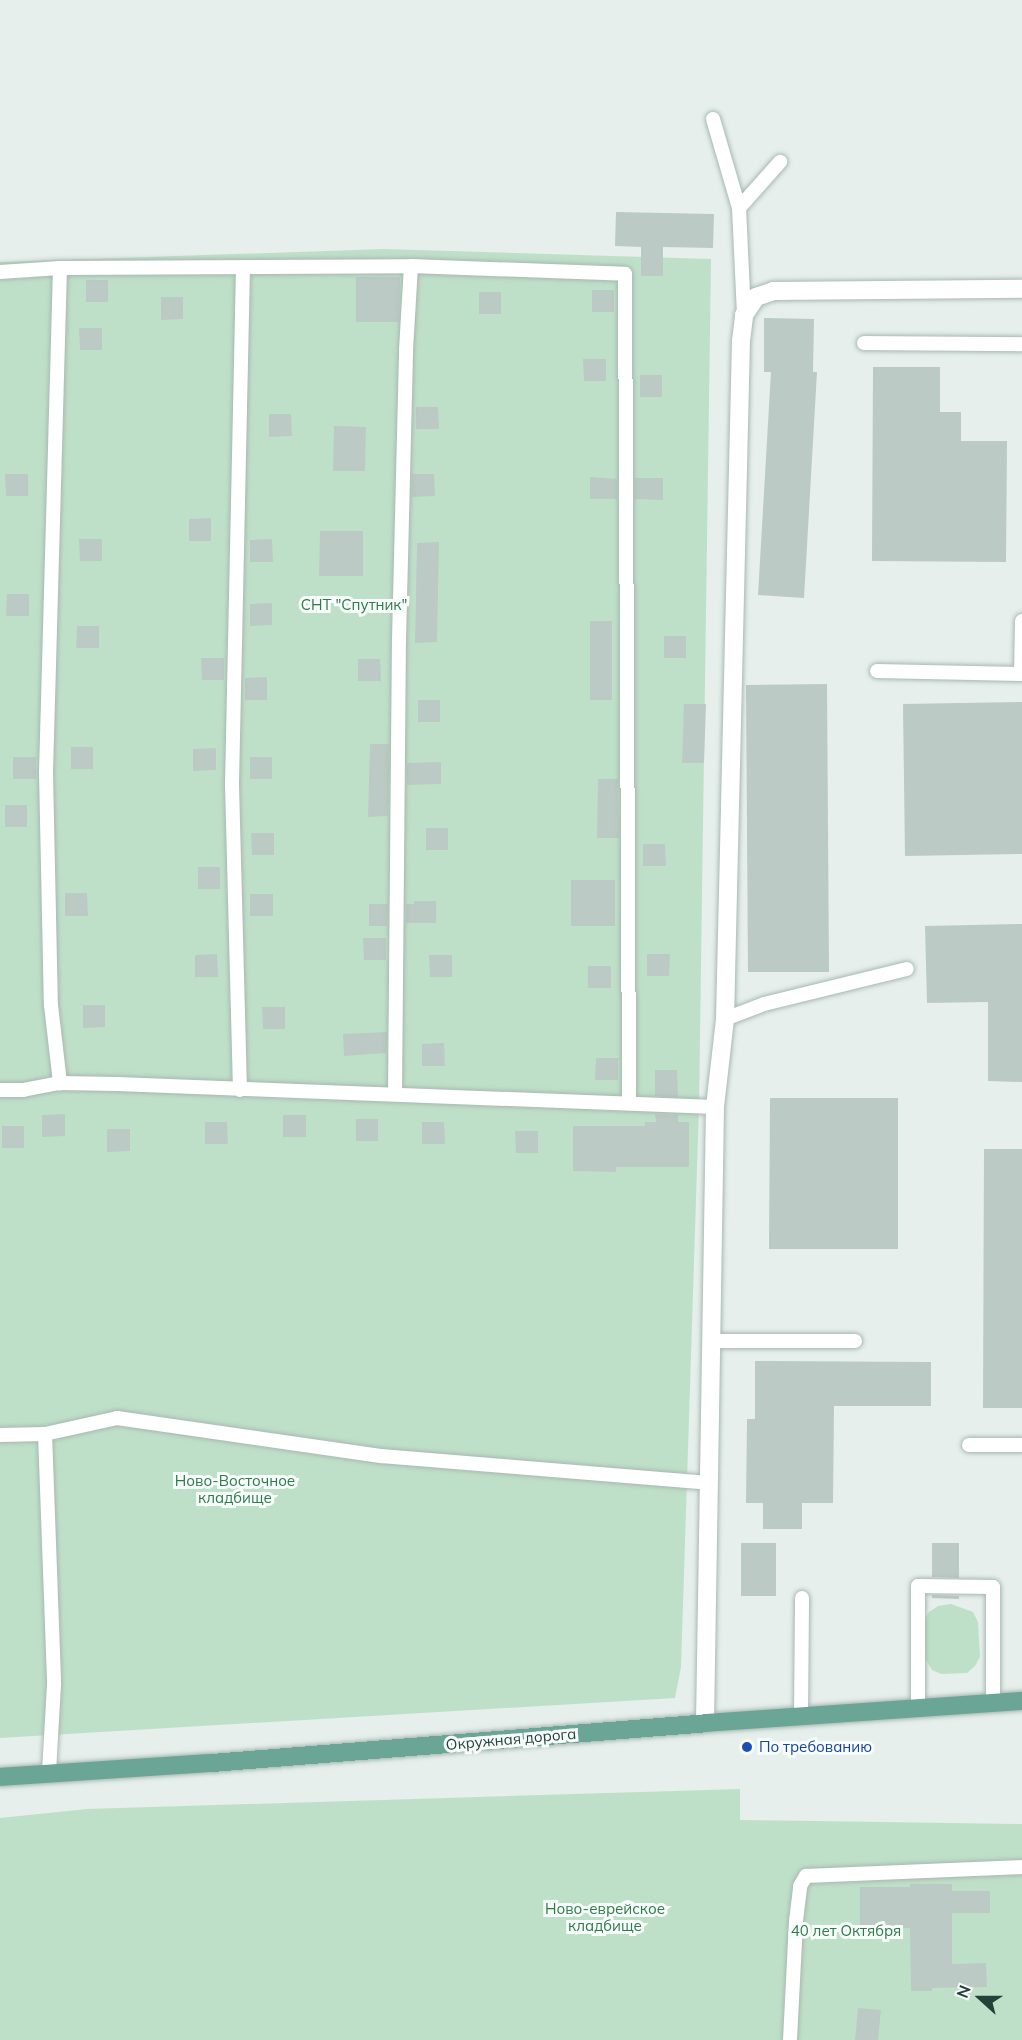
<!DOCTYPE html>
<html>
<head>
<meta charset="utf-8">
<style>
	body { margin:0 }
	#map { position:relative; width:1022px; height:2040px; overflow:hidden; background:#e6efeb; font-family:Mulish,sans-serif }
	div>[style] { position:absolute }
	.green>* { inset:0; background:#bfe0c8 }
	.building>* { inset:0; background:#bbcac4 }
	.roads { filter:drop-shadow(0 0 2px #a8b8b2) drop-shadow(0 0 2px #a8b8b2) }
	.lane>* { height:14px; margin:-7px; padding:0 7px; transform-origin:7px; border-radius:7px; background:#fff }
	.street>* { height:18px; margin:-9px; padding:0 9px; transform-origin:9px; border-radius:9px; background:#fff }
	.primary>* { height:18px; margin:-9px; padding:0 9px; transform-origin:9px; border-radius:9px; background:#6aa596 }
	.dots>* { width:16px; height:16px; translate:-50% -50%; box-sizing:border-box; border:3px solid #f7fbf9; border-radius:50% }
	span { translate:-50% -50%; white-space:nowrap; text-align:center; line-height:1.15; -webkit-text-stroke:6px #f7fbf9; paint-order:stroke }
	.park-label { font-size:15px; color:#2d7a4b }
	.street-label { font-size:15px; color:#24423a }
	.transit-label { font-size:15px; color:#164399 }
	.left { translate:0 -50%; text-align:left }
	.north { position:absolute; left:950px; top:1968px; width:60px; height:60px; -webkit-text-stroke:4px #f7fbf9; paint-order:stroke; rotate:291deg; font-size:16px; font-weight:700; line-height:24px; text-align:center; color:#24423a }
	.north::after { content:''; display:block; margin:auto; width:21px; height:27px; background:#24423a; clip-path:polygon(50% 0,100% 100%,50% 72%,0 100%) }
</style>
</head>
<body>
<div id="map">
	<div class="green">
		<i style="clip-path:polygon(384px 249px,711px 259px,699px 1106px,681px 1667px,675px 1698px,0 1738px,0 262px)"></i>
		<i style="clip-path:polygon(951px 1604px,973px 1612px,978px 1622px,980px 1657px,975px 1666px,967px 1673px,941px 1674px,932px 1670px,924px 1657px,923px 1623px,929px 1612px,938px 1606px)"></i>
		<i style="clip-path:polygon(740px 1789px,740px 1820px,1022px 1824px,1022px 2040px,0 2040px,0 1818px,87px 1809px)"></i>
	</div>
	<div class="building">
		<i style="clip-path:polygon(616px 212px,714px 214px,713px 248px,663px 247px,663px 276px,641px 276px,641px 247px,615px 246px)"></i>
		<i style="clip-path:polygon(356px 277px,400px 277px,399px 322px,356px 322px)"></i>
		<i style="clip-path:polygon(86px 280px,108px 280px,108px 302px,86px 302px)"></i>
		<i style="clip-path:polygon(592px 290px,614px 290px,614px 312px,592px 312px)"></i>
		<i style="clip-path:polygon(479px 292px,501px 292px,501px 314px,479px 314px)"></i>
		<i style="clip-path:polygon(161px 297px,183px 297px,183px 319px,161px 320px)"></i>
		<i style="clip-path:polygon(764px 318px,814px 319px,813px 372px,817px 372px,804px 598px,758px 595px,771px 372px,764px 372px)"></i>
		<i style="clip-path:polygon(79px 328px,102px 328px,102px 350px,80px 350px)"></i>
		<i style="clip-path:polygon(583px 359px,606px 359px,606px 381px,584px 381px)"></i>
		<i style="clip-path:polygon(873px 367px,940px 367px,940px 412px,961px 412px,961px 441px,1007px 441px,1006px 562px,872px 561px)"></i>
		<i style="clip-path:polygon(640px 375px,662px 375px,662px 397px,640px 397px)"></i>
		<i style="clip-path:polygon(416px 407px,438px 407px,439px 429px,416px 429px)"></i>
		<i style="clip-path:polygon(269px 414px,291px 414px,292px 436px,269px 437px)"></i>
		<i style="clip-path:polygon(334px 426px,366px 427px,365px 471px,333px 471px)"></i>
		<i style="clip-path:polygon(5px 474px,28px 474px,28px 496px,6px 496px)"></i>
		<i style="clip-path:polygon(412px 474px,434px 474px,435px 496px,412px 497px)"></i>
		<i style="clip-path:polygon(590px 477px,617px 479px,617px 499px,590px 499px)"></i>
		<i style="clip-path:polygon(635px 478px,663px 478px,663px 500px,635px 499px)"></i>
		<i style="clip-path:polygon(211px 518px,211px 541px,189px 541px,189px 519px)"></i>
		<i style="clip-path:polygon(320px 531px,363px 531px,363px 576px,319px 576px)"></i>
		<i style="clip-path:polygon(79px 539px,102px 539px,102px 561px,80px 561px)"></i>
		<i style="clip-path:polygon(272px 539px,273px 562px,250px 562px,250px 540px)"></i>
		<i style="clip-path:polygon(439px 542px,437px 642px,415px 643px,417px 543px)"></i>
		<i style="clip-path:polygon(7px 594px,29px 594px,29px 616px,6px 616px)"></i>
		<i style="clip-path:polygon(272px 603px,272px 625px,250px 626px,250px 604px)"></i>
		<i style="clip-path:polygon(590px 621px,612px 621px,612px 700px,590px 700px)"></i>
		<i style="clip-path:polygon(77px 626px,99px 626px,99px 648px,76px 648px)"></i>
		<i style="clip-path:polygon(664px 636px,686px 636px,686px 658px,664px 658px)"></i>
		<i style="clip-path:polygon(201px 658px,224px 658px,224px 680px,202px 680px)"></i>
		<i style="clip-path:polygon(358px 659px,380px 659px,381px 681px,358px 681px)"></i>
		<i style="clip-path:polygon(267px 677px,267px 700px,245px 700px,245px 678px)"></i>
		<i style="clip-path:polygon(827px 684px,829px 972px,748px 972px,746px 685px)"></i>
		<i style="clip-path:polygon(418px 700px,440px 700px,440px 722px,418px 722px)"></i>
		<i style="clip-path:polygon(1022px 702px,1022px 854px,905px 856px,903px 704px)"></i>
		<i style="clip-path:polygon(684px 704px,706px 704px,704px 763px,682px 763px)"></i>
		<i style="clip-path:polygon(370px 744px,389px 744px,388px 816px,368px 817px)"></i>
		<i style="clip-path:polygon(71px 747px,93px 747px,93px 769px,71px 769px)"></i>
		<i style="clip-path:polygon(216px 748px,216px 770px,193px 771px,193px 749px)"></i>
		<i style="clip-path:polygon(13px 757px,36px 757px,36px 779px,13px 779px)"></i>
		<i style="clip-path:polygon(250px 757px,272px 757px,272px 779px,250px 779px)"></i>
		<i style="clip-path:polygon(441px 762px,441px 784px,407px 785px,407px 763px)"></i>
		<i style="clip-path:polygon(598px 779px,618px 779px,619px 838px,597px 838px)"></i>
		<i style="clip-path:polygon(5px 805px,27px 805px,27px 827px,5px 827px)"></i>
		<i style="clip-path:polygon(426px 828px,448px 828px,448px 850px,426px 850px)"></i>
		<i style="clip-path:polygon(251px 833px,274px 833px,274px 855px,252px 855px)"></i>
		<i style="clip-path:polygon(643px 844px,665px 844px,666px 866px,643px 866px)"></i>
		<i style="clip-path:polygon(198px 867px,220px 867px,220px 889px,198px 889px)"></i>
		<i style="clip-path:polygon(571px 880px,615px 880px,615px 926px,571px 926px)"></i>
		<i style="clip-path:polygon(65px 893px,87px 893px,88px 916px,65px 916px)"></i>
		<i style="clip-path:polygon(250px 894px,273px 894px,273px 916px,250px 916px)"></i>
		<i style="clip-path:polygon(414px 901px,436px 901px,436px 923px,406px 923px,406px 904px,414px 904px)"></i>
		<i style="clip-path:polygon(369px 904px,388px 904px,387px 926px,369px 926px)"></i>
		<i style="clip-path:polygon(1022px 924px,1022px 1082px,988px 1081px,988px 1002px,927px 1003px,925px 926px)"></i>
		<i style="clip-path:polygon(363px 938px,386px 938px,386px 960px,364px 960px)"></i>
		<i style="clip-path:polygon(217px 954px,218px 977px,195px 977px,195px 955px)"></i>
		<i style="clip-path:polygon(647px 954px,670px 954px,669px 976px,647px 976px)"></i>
		<i style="clip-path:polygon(429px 955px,452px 955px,452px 977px,430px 977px)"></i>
		<i style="clip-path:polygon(588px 966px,611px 966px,611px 988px,588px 988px)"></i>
		<i style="clip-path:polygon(83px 1005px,105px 1005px,105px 1027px,83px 1028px)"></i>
		<i style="clip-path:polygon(262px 1007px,285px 1007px,285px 1029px,263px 1029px)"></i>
		<i style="clip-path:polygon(387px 1032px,386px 1053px,344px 1056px,343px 1034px)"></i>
		<i style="clip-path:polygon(444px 1043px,445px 1066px,422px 1066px,422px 1044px)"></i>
		<i style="clip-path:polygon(596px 1058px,618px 1058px,618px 1080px,595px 1080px)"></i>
		<i style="clip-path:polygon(655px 1070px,677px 1070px,678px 1097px,655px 1096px)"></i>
		<i style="clip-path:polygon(770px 1098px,898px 1098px,898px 1249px,769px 1249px)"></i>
		<i style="clip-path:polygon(65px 1114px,65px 1136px,42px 1137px,42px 1115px)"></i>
		<i style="clip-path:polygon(655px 1114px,678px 1115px,678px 1122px,689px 1122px,689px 1167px,616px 1167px,616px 1172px,573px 1171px,573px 1126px,645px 1126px,645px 1122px,656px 1122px)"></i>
		<i style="clip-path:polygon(283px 1115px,306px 1115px,306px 1137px,283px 1137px)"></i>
		<i style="clip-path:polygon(356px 1119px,378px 1119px,378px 1141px,356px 1141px)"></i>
		<i style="clip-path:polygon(205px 1122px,227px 1122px,228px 1144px,205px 1144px)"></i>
		<i style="clip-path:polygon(422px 1122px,444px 1122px,445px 1144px,422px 1144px)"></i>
		<i style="clip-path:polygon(2px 1126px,24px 1126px,24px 1148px,2px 1148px)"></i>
		<i style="clip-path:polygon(107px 1129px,130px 1129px,130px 1151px,107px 1152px)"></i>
		<i style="clip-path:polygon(515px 1131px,538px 1131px,538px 1153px,516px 1153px)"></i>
		<i style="clip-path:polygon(984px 1149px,1022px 1149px,1022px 1408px,983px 1408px)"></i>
		<i style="clip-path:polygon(755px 1361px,931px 1362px,931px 1406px,834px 1406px,833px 1503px,802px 1503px,802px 1529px,763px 1529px,763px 1503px,746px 1503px,747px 1419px,755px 1419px)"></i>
		<i style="clip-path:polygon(741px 1543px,776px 1543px,776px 1596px,741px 1596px)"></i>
		<i style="clip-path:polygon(932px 1543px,959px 1543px,959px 1578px,932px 1577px)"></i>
		<i style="clip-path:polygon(932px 1595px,959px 1596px,959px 1599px,932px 1598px)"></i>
		<i style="clip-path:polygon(910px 1884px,952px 1884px,952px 1891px,990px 1891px,990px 1913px,952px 1913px,952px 1964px,986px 1963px,987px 1987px,932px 1988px,932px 1991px,911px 1991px,910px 1928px,860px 1929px,860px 1887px,910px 1887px)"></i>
		<i style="clip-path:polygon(858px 2008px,881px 2010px,878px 2040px,855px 2040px)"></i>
	</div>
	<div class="roads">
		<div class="lane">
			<i style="left:713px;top:119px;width:93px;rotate:73.7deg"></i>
			<i style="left:739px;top:208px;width:107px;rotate:87.3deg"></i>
			<i style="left:739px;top:208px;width:62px;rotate:-48.3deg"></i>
			<i style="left:60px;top:268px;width:504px;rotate:91.59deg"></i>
			<i style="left:46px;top:772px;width:233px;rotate:88.8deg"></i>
			<i style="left:51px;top:1005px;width:79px;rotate:83.4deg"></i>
			<i style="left:0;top:272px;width:60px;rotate:-3.8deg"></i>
			<i style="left:60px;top:268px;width:351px;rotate:-0.3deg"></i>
			<i style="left:411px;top:266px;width:214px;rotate:2.1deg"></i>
			<i style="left:625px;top:274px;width:828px;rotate:89.72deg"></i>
			<i style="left:864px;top:343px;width:158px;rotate:0.4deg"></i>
			<i style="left:877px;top:671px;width:144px;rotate:1.2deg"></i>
			<i style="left:1021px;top:674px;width:53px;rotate:-88.9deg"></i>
			<i style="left:725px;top:1019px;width:42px;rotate:-21deg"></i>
			<i style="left:764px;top:1004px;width:147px;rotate:-13.8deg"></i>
			<i style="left:0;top:1090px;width:23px"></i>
			<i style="left:23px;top:1090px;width:38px;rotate:-11deg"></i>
			<i style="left:60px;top:1083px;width:57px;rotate:1deg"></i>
			<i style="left:117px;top:1084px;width:598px;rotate:2.2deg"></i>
			<i style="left:240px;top:1090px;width:306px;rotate:-91.5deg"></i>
			<i style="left:232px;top:784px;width:517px;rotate:-88.78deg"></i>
			<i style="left:395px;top:1094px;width:454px;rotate:-89.5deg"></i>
			<i style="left:399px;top:640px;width:290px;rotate:-88.6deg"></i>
			<i style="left:406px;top:350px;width:84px;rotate:-86.6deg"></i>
			<i style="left:712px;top:1341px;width:143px"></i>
			<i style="left:45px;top:1434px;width:251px;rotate:87.9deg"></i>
			<i style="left:54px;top:1685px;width:88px;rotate:93.3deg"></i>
			<i style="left:0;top:1435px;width:45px;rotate:-1.3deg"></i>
			<i style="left:45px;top:1434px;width:74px;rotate:-12.5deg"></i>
			<i style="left:117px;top:1418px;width:268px;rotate:8.2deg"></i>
			<i style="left:382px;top:1456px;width:327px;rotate:4.7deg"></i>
			<i style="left:969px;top:1445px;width:53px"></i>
			<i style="left:918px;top:1707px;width:121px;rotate:-90deg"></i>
			<i style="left:918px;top:1586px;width:75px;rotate:0.8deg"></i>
			<i style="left:993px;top:1587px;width:115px;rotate:90deg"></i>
			<i style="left:801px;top:1716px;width:118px;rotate:-89.5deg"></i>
			<i style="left:790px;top:2040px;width:119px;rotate:-87.1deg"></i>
			<i style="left:796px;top:1921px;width:35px;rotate:-83deg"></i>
			<i style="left:800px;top:1886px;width:12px;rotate:-59deg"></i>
			<i style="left:806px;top:1876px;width:216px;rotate:-2.4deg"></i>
		</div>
		<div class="street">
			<i style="left:705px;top:1723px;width:616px;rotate:-89.07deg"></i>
			<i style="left:715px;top:1107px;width:89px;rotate:-83.5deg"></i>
			<i style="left:725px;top:1019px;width:678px;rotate:-88.65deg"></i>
			<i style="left:741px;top:341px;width:26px;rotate:-83deg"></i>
			<i style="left:744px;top:315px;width:22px;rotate:-56deg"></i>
			<i style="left:756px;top:297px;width:18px;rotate:-19deg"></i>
			<i style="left:773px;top:291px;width:249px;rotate:-0.5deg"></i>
		</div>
		<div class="primary">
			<i style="left:0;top:1777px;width:212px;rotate:-3.8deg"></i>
			<i style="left:212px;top:1763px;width:495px;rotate:-4.6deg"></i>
			<i style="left:705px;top:1723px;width:318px;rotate:-4deg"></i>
		</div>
	</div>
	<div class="dots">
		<i style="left:747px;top:1747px;background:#1a4fb4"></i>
	</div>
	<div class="park-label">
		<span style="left:354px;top:605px">СНТ "Спутник"</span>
		<span style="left:235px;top:1489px">Ново-Восточное<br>кладбище</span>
		<span style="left:605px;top:1917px">Ново-еврейское<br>кладбище</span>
		<span style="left:846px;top:1931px">40 лет Октября</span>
	</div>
	<div class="street-label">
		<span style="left:511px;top:1739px;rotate:-5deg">Окружная дорога</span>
	</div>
	<div class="transit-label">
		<span class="left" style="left:759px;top:1747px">По требованию</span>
	</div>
	<div class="north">N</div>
</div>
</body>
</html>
